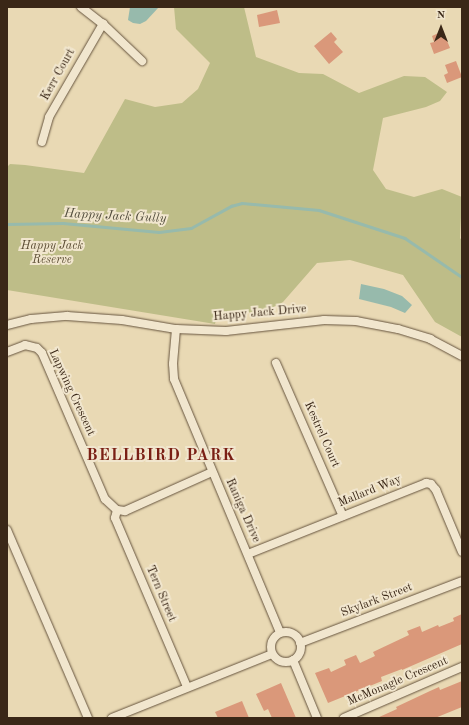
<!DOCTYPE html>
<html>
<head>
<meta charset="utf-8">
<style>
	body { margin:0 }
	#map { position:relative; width:469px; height:725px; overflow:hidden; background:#e9d9b4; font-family:"Old Standard TT",serif }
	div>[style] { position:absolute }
	.green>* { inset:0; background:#bebd88 }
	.water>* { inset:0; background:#97baac }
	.stream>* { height:2.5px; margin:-1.25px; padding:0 1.25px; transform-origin:1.25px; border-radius:1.25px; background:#97baac }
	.building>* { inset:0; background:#da987a }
	.roads { filter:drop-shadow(0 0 1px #66543e) drop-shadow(0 0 1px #66543e) }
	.street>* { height:8px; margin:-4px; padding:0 4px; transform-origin:4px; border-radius:4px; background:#f1e6ce }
	.street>.ring { margin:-4px; padding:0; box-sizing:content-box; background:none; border:8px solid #f1e6ce; border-radius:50% }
	span { translate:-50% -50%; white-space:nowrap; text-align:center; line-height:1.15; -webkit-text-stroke:4px #f1e6ce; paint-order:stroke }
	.street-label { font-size:12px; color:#3a2717 }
	.park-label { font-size:12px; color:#5b4c33; font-style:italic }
	.water-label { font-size:13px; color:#514c3c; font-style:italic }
	.district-label { font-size:16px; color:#7a1f14; font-weight:700; letter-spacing:1px }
	.frame { position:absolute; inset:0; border:8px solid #3a2717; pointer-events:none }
	.north { position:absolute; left:421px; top:8px; width:40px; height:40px; -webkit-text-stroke:3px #f1e6ce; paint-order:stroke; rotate:0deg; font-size:11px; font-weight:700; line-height:16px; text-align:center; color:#3a2717 }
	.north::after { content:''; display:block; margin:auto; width:14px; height:18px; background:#3a2717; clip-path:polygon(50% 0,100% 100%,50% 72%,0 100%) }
</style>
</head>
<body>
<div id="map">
	<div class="green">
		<i style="clip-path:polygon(174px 7px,244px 7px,256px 57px,299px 73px,323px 74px,359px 93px,404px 76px,425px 77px,447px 92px,440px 101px,426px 107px,383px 118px,373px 170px,386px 189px,414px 197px,442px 189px,462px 197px,460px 238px,462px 241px,462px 337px,435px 322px,403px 275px,350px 260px,317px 263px,283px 302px,266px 311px,217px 315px,215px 324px,7px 290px,7px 167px,10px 164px,25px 165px,84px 173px,125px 99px,155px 107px,182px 103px,198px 89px,210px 63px,176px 29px)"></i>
	</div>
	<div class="water">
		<i style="clip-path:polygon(130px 7px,159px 7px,146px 21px,140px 24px,133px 23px,128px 20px)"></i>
		<i style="clip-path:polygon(361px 284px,384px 289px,402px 296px,412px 305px,405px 313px,391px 307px,359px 299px)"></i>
	</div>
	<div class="stream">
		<i style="left:7px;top:224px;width:56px;rotate:-1deg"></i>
		<i style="left:63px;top:223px;width:96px;rotate:5.4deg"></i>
		<i style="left:159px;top:232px;width:32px;rotate:-7deg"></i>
		<i style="left:191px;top:228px;width:46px;rotate:-28.8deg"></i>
		<i style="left:231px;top:206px;width:11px;rotate:-15deg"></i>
		<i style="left:242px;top:203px;width:77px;rotate:5.2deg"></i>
		<i style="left:319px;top:210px;width:90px;rotate:18deg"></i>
		<i style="left:405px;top:238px;width:69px;rotate:34.4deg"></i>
	</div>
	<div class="building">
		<i style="clip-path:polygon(277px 10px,280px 23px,259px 27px,257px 15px)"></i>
		<i style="clip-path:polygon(443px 31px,450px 48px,434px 54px,430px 43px,434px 42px,432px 36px)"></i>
		<i style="clip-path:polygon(331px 32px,337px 39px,334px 42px,343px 52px,329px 64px,314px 46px)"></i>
		<i style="clip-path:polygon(456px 61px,462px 77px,447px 83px,444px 75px,448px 73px,445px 65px)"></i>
		<i style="clip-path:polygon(462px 614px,462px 644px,402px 670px,402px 669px,381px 677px,382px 681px,328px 703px,315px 673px,329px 668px,331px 672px,346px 665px,344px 660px,356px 655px,360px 663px,375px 656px,373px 652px,409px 635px,407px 631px,420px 626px,422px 632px,438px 625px,439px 627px,454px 621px,453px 618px)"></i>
		<i style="clip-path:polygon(462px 681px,462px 707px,435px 718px,377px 718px,397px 709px,396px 707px,430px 691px,439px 687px,440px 690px)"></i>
		<i style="clip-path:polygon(281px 683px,296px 718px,272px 718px,268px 709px,264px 711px,256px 694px)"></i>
		<i style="clip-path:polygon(242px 701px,249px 718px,218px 718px,215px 712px)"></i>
	</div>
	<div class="roads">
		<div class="street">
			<i style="left:81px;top:7px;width:28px;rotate:38deg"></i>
			<i style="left:103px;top:24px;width:54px;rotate:43.5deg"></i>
			<i style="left:42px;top:142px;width:26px;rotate:-74deg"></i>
			<i style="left:49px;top:117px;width:108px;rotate:-59.9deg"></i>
			<i style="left:7px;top:325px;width:25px;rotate:-14deg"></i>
			<i style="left:31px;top:319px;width:36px;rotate:-5deg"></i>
			<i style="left:67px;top:316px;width:55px;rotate:4.2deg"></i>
			<i style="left:122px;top:320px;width:55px;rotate:9.5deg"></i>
			<i style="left:176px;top:329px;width:50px;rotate:2.3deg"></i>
			<i style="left:226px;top:331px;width:99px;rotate:-6.4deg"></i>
			<i style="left:324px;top:320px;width:32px;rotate:2deg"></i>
			<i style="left:356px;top:321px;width:43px;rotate:10.8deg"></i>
			<i style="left:398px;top:329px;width:34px;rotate:17deg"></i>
			<i style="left:430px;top:339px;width:36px;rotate:28deg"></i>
			<i style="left:176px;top:329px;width:35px;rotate:95deg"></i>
			<i style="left:173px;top:364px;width:15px;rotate:86deg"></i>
			<i style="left:174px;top:379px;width:275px;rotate:67.3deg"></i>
			<i style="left:7px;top:352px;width:19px;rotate:-21deg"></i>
			<i style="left:25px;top:345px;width:12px;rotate:14deg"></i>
			<i style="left:37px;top:348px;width:7px;rotate:45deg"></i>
			<i style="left:42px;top:353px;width:159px;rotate:66.7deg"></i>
			<i style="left:105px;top:499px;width:16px;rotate:43deg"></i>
			<i style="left:117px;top:510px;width:8px;rotate:7deg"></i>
			<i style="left:125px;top:511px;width:95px;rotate:-24.1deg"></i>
			<i style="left:276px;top:363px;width:167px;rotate:66.4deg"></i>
			<i style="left:117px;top:510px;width:8px;rotate:104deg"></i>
			<i style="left:115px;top:518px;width:184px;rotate:66.9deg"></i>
			<i style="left:7px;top:530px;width:205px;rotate:66.7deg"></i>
			<i style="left:248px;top:554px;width:192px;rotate:-21.7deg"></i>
			<i style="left:426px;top:483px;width:5px;rotate:11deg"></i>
			<i style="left:431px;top:484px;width:8px;rotate:50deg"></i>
			<i style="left:436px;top:490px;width:67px;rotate:67.2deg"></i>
			<i class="ring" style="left:271px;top:632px;width:22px;height:22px"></i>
			<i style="left:300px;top:643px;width:173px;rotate:-20.9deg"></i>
			<i style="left:293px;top:660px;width:63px;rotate:67.5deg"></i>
			<i style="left:112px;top:718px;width:172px;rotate:-21.8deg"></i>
			<i style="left:344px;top:718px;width:129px;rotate:-23.4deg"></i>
		</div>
	</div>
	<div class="street-label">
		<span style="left:59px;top:75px;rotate:-61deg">Kerr Court</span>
		<span style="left:260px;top:314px;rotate:-5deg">Happy Jack Drive</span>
		<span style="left:71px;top:393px;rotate:65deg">Lapwing Crescent</span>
		<span style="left:321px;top:435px;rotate:66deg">Kestrel Court</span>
		<span style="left:370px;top:492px;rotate:-22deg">Mallard Way</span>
		<span style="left:242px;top:511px;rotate:66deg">Raniga Drive</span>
		<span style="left:160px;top:594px;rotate:67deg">Tern Street</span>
		<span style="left:377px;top:601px;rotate:-21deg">Skylark Street</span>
		<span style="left:398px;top:682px;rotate:-23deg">McMonagle Crescent</span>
	</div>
	<div class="park-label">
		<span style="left:52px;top:254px">Happy Jack<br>Reserve</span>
	</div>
	<div class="water-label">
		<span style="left:115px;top:217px;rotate:3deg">Happy Jack Gully</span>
	</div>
	<div class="district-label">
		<span style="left:161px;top:456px">BELLBIRD PARK</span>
	</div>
	<div class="frame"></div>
	<div class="north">N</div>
</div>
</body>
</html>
